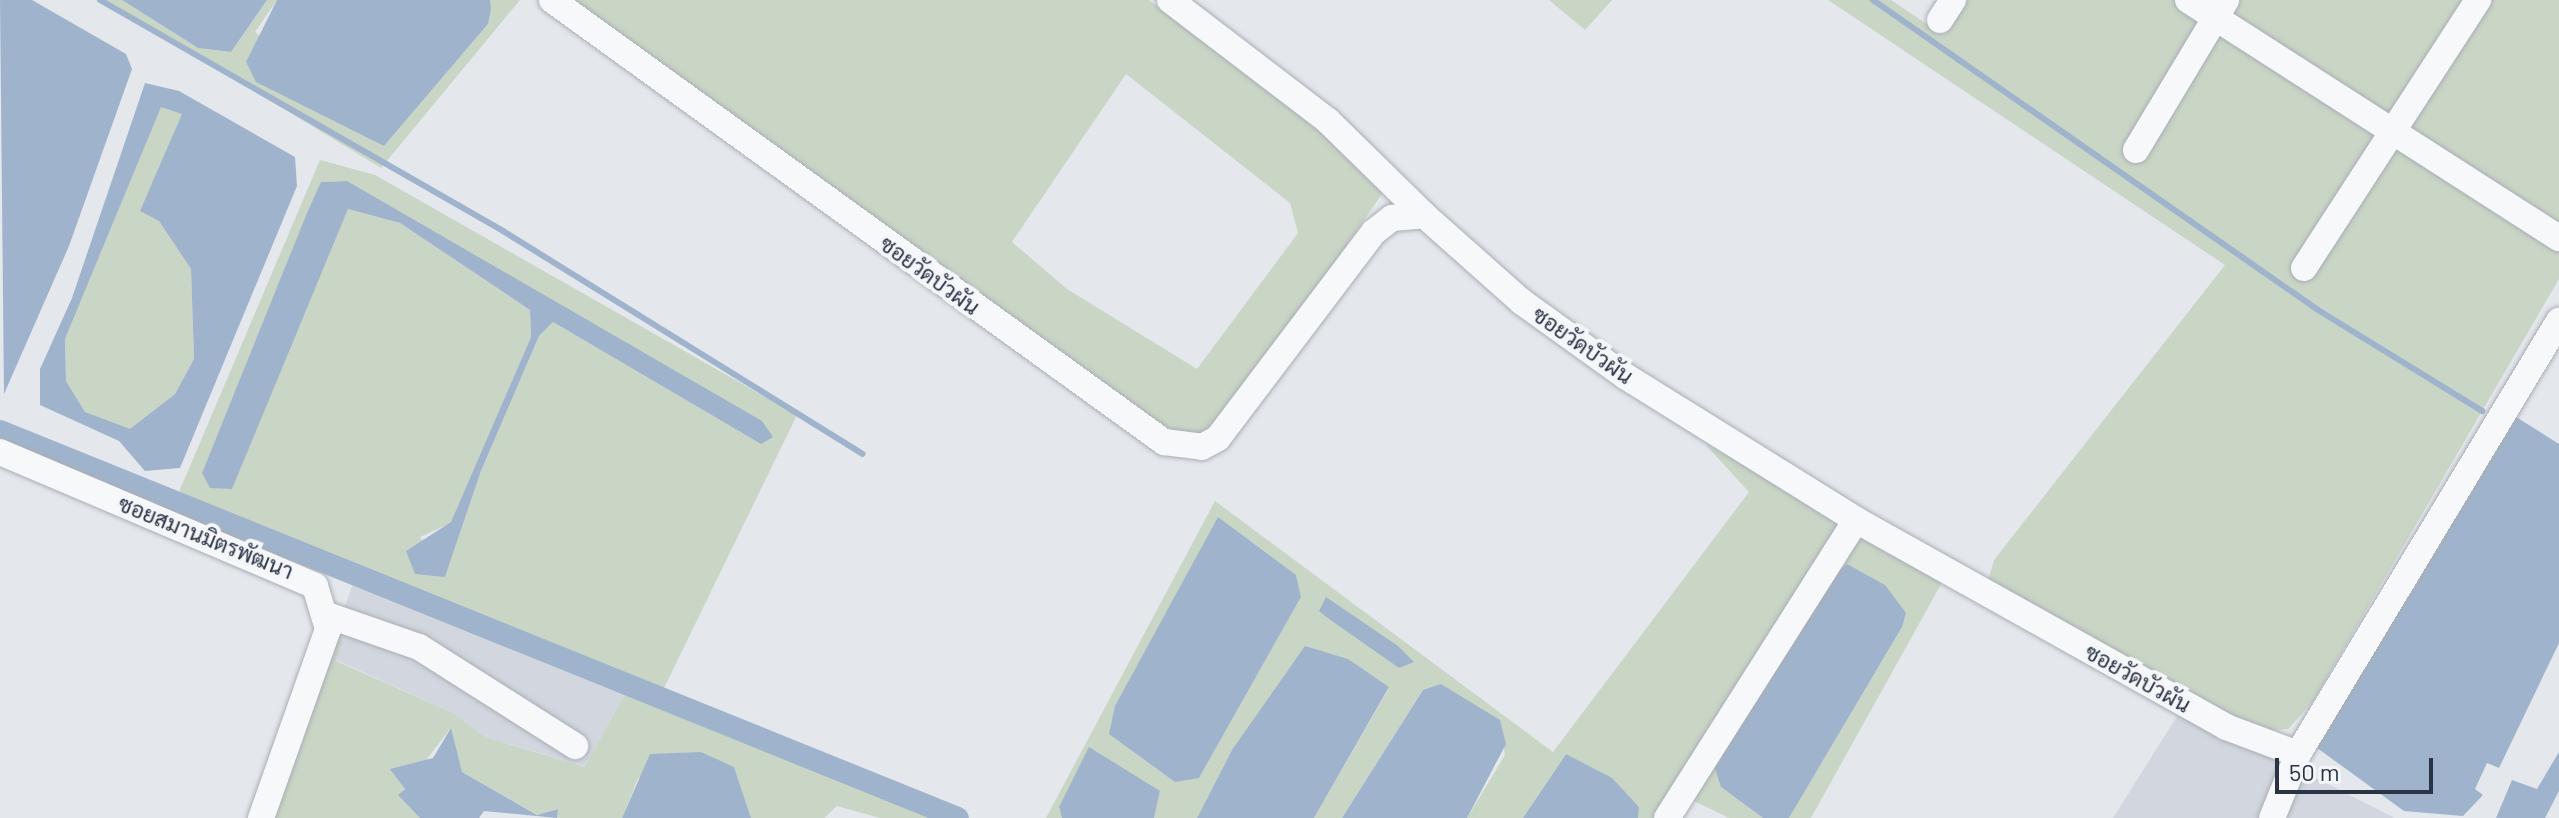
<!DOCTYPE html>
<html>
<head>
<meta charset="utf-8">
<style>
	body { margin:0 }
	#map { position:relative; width:2559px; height:818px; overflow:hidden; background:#e4e7ec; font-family:Barlow,Sarabun,sans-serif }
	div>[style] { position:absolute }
	.built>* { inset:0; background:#d2d6de }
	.green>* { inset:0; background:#c9d6c5 }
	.water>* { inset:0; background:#9fb4cc }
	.stream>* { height:6px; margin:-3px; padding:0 3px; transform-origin:3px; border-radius:3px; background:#9fb4cc }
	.canal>* { height:22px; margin:-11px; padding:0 11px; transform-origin:11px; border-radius:11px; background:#9fb4cc }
	.roads { filter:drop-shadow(0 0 2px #a9aeb7) drop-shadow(0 0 2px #a9aeb7) }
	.minor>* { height:26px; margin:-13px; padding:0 13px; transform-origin:13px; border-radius:13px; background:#f7f8fa }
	span { translate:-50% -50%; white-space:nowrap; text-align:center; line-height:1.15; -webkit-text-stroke:8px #f4f6f9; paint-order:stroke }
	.street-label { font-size:22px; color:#2b3445 }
	.scale { position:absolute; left:2275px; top:758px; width:158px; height:36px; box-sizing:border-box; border:4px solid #2b3445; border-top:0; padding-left:10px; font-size:24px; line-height:28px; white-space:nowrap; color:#2b3445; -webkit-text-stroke:6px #f4f6f9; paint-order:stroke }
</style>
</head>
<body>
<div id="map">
	<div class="built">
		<i style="clip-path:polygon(354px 581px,626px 691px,586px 767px,485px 737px,453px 713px,336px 660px,334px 636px)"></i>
		<i style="clip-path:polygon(2181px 710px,2395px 818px,2113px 818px)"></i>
	</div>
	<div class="green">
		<i style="clip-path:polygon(105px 0,122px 0,198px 48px,231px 52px,267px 0,277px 0,255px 32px,384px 146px,488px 24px,490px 0,520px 0,381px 168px)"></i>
		<i style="clip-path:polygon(evenodd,567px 0,1149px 0,1345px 151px,1384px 191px,1238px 402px,1209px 435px,1176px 431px,1139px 414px,567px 0,1126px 74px,1290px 203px,1298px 233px,1197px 369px,1067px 289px,1012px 242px,1126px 74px)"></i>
		<i style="clip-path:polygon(1549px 0,1612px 0,1585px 30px)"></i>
		<i style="clip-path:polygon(1828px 0,1891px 0,1927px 24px,1943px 0,2559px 0,2559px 279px,2312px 703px,2288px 729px,2260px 731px,1988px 581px,1994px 560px,2225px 265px)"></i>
		<i style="clip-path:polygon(161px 106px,183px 114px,141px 211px,159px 221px,191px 269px,194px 360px,175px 394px,130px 430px,85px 412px,66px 381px,65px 339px)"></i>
		<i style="clip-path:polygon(evenodd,320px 160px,375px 175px,797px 415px,664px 688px,961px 809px,959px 818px,880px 818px,837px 806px,824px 818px,751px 818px,734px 767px,638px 778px,622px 818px,557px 818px,557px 809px,538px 815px,462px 772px,450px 729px,399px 795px,420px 818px,273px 818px,334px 636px,342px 640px,336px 661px,453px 713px,485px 737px,585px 767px,634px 677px,176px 499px,320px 160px,347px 181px,761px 444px,553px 322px,539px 336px,481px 471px,445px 577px,420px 537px,451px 523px,531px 337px,530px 310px,400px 223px,348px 209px,298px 321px,202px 473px,321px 182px,347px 181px)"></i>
		<i style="clip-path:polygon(evenodd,1704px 443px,1944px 579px,1811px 818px,1789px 818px,1902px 627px,1721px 787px,1763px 818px,1729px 818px,1692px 800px,1677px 818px,1638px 818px,1639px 807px,1566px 754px,1523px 818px,1467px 818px,1505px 755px,1500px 720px,1423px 690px,1342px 818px,1314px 818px,1389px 688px,1232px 750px,1197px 818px,1154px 818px,1160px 791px,1059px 807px,1062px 818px,1046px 818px,1215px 501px,1553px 752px,1749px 492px,1704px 443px,1296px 575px,1301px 597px,1199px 778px,1296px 575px)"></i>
	</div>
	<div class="water">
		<i style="clip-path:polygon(0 0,32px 0,126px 54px,132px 69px,69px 246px,4px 394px)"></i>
		<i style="clip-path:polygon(122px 0,267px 0,231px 52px,198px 48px)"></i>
		<i style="clip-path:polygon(277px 0,490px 0,491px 8px,488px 24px,384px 146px,256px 82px,246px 62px)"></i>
		<i style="clip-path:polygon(evenodd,145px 83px,179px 91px,295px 157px,297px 186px,180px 468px,145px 471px,119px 441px,40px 405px,40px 369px,72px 298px,145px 83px,161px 107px,182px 114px,140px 211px,159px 221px,191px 269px,194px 359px,175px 394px,130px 429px,85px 412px,66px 381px,65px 339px,161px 107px)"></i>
		<i style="clip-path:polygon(347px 181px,762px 421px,773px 437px,761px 444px,553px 322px,539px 336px,481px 471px,445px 577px,415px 574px,406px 551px,451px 522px,531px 337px,530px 310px,400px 223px,348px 209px,232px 489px,210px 488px,202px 473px,307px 213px,321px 182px)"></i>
		<i style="clip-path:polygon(2513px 415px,2559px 444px,2559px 643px,2499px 768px,2487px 763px,2475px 789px,2483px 795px,2463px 816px,2404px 811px,2313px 745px)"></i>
		<i style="clip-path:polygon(1218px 517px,1296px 575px,1301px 597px,1199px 778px,1175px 782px,1109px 734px,1115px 706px)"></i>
		<i style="clip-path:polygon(1847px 564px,1885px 585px,1906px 613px,1902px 627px,1789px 818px,1763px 818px,1721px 787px,1713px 762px,1823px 585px)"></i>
		<i style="clip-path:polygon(1326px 597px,1398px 646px,1414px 662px,1399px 668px,1329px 619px,1319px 611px)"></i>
		<i style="clip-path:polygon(1305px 646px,1348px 659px,1389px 687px,1314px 818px,1197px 818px,1232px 750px)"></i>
		<i style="clip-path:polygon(1441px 684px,1500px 720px,1506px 744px,1467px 818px,1342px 818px,1423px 690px)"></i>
		<i style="clip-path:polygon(451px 728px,462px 772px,537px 815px,558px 809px,557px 818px,484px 811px,479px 818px,420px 818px,398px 795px,405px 789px,390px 769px,433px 758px)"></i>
		<i style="clip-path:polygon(1089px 747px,1160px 791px,1154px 818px,1062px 818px,1059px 807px)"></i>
		<i style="clip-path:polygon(701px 752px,734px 767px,751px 818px,622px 818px,650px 754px)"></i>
		<i style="clip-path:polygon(2559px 752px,2559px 791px,2545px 818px,2496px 818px,2512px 780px,2537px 789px)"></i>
		<i style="clip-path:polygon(1566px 754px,1612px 778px,1639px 807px,1638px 818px,1523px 818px)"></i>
	</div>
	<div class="stream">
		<i style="left:100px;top:0;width:465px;rotate:29.8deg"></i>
		<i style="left:503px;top:231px;width:423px;rotate:31.8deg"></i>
		<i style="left:1873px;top:0;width:542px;rotate:34.86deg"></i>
		<i style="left:2318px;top:310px;width:193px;rotate:31.6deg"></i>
	</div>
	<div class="canal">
		<i style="left:0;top:431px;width:1033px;rotate:22deg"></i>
	</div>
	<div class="roads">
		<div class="minor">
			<i style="left:552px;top:0;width:755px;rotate:35.84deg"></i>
			<i style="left:1164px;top:442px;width:38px;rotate:7deg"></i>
			<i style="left:1202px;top:447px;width:18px;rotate:-29deg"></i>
			<i style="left:1218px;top:438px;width:258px;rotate:-52.9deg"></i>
			<i style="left:1374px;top:232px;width:23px;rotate:-38deg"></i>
			<i style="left:1392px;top:218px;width:32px;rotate:-5deg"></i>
			<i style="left:1424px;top:215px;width:131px;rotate:41.6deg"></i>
			<i style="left:1522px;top:302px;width:127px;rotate:35.7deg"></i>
			<i style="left:1625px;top:376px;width:272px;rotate:31.9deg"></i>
			<i style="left:1856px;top:520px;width:424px;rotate:29.2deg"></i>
			<i style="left:2226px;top:727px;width:77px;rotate:20.6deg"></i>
			<i style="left:2298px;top:754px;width:506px;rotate:-58.92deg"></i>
			<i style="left:1170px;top:0;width:199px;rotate:37.4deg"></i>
			<i style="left:1328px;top:121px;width:134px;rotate:44.4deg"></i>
			<i style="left:2188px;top:0;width:441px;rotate:32.7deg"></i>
			<i style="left:1940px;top:20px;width:24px;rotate:-57deg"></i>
			<i style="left:2136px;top:150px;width:175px;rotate:-59deg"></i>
			<i style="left:2304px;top:268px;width:320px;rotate:-57deg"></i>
			<i style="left:0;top:452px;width:342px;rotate:23deg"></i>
			<i style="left:315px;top:586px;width:45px;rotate:73.2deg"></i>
			<i style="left:328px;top:629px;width:201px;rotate:109.5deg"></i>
			<i style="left:330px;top:616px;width:94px;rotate:19.2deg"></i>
			<i style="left:419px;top:647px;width:185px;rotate:32.4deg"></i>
			<i style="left:1667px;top:818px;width:353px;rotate:-57.6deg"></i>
			<i style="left:2272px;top:818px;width:69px;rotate:-67.9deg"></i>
		</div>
	</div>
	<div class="street-label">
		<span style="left:930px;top:275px;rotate:36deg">ซอยวัดบัวผัน</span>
		<span style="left:1583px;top:345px;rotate:35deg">ซอยวัดบัวผัน</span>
		<span style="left:206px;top:537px;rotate:22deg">ซอยสมานมิตรพัฒนา</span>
		<span style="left:2138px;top:678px;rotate:29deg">ซอยวัดบัวผัน</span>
	</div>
	<div class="scale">50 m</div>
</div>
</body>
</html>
